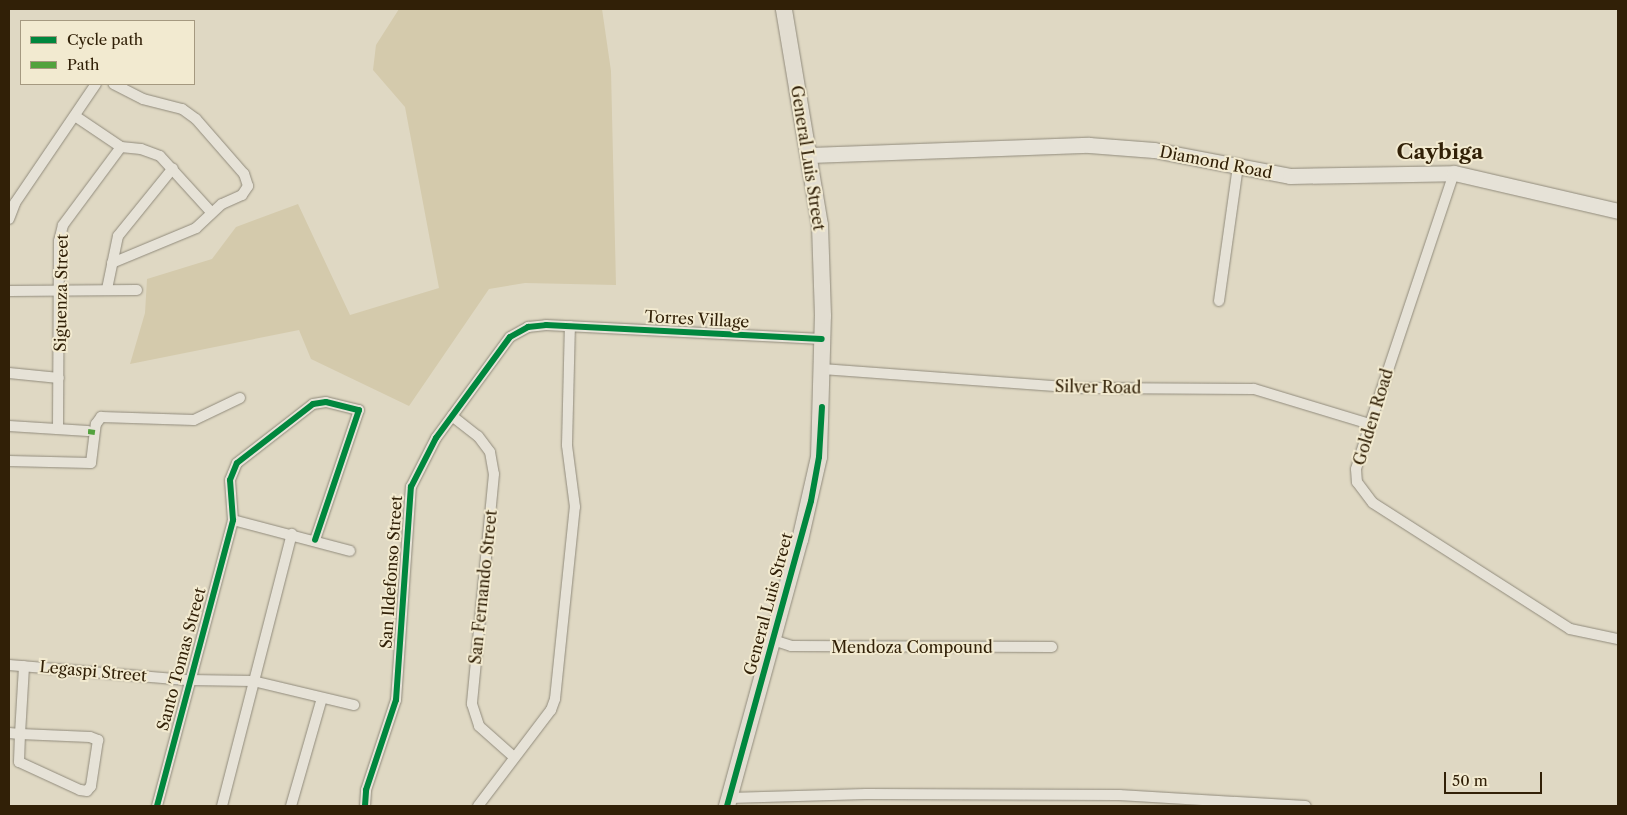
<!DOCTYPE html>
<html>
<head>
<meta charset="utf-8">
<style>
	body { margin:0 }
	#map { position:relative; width:1627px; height:815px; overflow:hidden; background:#dfd8c3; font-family:"Libre Caslon Text",serif }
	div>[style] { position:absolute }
	.green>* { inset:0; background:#d4caac }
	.roads { filter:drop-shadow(0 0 1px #918b7c) drop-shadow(0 0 1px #918b7c) }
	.street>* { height:10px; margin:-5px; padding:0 5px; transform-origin:5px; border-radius:5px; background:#e6e2d7 }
	.secondary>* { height:15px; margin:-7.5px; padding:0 7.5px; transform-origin:7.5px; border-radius:7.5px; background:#e6e2d7 }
	.primary>* { height:16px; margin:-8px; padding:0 8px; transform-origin:8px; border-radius:8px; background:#e2ddd1 }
	.quiet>* { height:5px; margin-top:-2.5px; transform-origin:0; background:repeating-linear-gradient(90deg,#52a23d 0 10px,transparent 0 15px) }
	.cycleway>* { height:6px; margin:-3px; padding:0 3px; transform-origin:3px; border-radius:3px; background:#00873e }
	span { translate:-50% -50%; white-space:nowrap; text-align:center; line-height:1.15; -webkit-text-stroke:4px #f2ead0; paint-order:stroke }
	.street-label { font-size:16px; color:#312007 }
	.district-label { font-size:21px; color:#312007; font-weight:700 }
	.frame { position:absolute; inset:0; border:10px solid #312007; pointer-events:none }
	.legend { position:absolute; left:20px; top:20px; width:175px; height:65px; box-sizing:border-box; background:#f2ead0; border:1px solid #a59980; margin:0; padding:6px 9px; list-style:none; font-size:15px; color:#312007 }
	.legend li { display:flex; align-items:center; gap:10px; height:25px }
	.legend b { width:25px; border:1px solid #a59980 }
	.scale { position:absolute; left:1444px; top:772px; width:98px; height:22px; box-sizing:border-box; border:2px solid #312007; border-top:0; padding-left:6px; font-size:15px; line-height:18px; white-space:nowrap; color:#312007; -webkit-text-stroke:4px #f2ead0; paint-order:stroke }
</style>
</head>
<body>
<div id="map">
	<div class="green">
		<i style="clip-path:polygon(399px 9px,602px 9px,611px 71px,616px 285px,525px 283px,489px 289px,409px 406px,311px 359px,299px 330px,130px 364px,145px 313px,147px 279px,212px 259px,236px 227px,298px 204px,350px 315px,439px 288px,405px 107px,373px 70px,376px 45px)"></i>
	</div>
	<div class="roads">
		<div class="street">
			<i style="left:75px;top:116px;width:55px;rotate:34deg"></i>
			<i style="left:121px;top:147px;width:20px;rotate:6deg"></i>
			<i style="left:141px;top:149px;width:20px;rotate:20deg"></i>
			<i style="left:160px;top:156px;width:76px;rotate:47.7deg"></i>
			<i style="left:1454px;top:173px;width:265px;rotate:108.5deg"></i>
			<i style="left:1370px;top:424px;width:47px;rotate:107.3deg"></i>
			<i style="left:1356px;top:469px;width:13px;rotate:86deg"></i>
			<i style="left:1357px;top:482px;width:26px;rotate:53deg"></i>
			<i style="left:1373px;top:503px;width:234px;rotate:32.6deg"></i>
			<i style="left:1570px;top:629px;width:49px;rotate:11.8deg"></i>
			<i style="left:9px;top:219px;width:17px;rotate:-69deg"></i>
			<i style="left:15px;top:203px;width:144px;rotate:-55.8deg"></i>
			<i style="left:112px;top:263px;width:91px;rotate:-22.6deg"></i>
			<i style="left:196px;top:228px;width:35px;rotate:-43deg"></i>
			<i style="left:222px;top:204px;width:22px;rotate:-24deg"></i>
			<i style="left:242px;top:195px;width:11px;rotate:-56deg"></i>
			<i style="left:248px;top:186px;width:13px;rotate:-108deg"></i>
			<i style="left:244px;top:174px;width:73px;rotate:-131.1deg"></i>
			<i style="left:196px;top:119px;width:17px;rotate:-144deg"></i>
			<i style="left:182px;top:109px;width:40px;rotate:-165.6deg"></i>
			<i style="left:143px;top:99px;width:33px;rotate:-153deg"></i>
			<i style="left:107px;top:289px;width:54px;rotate:-78.3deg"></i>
			<i style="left:118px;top:236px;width:87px;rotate:-51deg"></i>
			<i style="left:9px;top:291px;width:128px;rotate:-0.4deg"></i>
			<i style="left:1219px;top:301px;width:136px;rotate:-82deg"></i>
			<i style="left:822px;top:369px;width:261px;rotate:4.2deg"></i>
			<i style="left:1082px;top:388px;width:172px;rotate:0.3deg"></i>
			<i style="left:1254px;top:389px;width:121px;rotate:16.8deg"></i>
			<i style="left:9px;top:373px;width:50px;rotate:5.7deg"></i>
			<i style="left:452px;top:416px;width:33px;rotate:38deg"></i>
			<i style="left:478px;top:436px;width:20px;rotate:53deg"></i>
			<i style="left:490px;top:452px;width:22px;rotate:80deg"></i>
			<i style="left:494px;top:474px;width:231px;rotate:95.5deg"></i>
			<i style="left:472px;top:704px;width:23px;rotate:72deg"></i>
			<i style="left:479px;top:726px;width:47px;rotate:41.5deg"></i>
			<i style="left:9px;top:426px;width:79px;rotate:3.6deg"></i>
			<i style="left:58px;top:428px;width:187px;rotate:-89.7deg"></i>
			<i style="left:59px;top:241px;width:16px;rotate:-76deg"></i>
			<i style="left:63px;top:225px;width:97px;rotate:-53.4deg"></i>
			<i style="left:9px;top:461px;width:82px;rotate:1.4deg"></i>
			<i style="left:91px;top:463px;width:39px;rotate:-83deg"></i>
			<i style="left:96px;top:424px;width:9px;rotate:-54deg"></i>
			<i style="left:101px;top:417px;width:93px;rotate:1.8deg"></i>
			<i style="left:194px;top:420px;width:51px;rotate:-25.6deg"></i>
			<i style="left:233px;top:520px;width:121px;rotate:14.8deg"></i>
			<i style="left:773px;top:640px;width:19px;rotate:18deg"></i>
			<i style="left:791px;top:646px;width:261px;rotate:0.2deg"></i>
			<i style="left:9px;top:665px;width:181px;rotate:4.8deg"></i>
			<i style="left:189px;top:680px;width:64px;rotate:0.9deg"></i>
			<i style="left:253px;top:681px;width:104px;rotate:13.4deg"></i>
			<i style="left:9px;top:733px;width:11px;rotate:5deg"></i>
			<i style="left:20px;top:734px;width:70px;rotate:2.5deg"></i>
			<i style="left:90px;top:737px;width:9px;rotate:21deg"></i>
			<i style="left:98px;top:740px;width:47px;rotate:98.7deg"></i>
			<i style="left:91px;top:786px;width:6px;rotate:129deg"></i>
			<i style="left:87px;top:791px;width:7px;rotate:-172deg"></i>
			<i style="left:80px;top:790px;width:67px;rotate:-155.3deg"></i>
			<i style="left:19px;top:762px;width:28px;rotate:-88deg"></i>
			<i style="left:20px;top:734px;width:68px;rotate:-86.6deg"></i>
			<i style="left:729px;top:798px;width:137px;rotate:-1.7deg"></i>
			<i style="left:866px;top:794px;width:253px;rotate:0.2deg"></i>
			<i style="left:1119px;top:795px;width:187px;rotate:3.4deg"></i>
			<i style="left:157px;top:806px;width:296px;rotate:-75.1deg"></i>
			<i style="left:233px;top:520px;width:40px;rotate:-94.3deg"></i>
			<i style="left:230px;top:480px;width:18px;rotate:-68deg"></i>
			<i style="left:237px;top:463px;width:96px;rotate:-37.8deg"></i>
			<i style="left:313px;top:404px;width:13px;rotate:-9deg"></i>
			<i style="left:326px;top:402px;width:34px;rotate:14deg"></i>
			<i style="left:359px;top:410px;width:137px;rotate:108.7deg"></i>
			<i style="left:222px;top:806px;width:281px;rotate:-75.6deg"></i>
			<i style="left:291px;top:806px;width:112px;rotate:-74deg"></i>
			<i style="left:365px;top:806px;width:16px;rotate:-86deg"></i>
			<i style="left:366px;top:790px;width:95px;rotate:-71.6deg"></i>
			<i style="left:396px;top:700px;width:214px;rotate:-86deg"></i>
			<i style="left:411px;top:487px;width:55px;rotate:-63deg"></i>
			<i style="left:436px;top:438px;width:125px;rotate:-53.8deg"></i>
			<i style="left:510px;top:337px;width:21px;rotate:-29deg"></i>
			<i style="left:528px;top:327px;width:18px;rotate:-6deg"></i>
			<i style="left:546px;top:325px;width:276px;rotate:2.9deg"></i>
			<i style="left:478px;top:806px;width:121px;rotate:-52.8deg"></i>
			<i style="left:551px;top:710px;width:12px;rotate:-70deg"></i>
			<i style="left:555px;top:699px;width:193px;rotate:-84.1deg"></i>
			<i style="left:575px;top:507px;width:63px;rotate:-97.4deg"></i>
			<i style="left:567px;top:445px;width:119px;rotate:-88.6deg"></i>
		</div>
		<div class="secondary">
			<i style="left:810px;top:155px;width:279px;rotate:-2.1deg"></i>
			<i style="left:1089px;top:145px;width:65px;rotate:4.4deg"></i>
			<i style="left:1154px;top:150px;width:138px;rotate:10.8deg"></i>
			<i style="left:1290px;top:176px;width:164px;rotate:-1deg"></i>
			<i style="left:1454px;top:173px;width:168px;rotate:13deg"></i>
		</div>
		<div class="primary">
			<i style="left:727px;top:806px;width:276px;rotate:-74.7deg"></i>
			<i style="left:800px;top:540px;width:85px;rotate:-77.1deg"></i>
			<i style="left:819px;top:457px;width:141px;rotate:-88.4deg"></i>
			<i style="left:823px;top:316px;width:91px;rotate:-91.9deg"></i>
			<i style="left:820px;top:225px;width:219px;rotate:-99.5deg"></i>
		</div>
	</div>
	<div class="quiet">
		<i style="left:88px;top:431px;width:7px;rotate:8deg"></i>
	</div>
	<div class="cycleway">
		<i style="left:157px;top:806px;width:296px;rotate:-75.1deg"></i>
		<i style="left:233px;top:520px;width:40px;rotate:-94.3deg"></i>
		<i style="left:230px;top:480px;width:18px;rotate:-68deg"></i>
		<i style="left:237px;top:463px;width:96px;rotate:-37.8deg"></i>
		<i style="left:313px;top:404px;width:13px;rotate:-9deg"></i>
		<i style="left:326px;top:402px;width:34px;rotate:14deg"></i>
		<i style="left:359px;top:410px;width:137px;rotate:108.7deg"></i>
		<i style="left:365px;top:806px;width:16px;rotate:-86deg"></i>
		<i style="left:366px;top:790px;width:95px;rotate:-71.6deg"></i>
		<i style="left:396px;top:700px;width:214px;rotate:-86deg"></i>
		<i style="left:411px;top:487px;width:55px;rotate:-63deg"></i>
		<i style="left:436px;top:438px;width:125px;rotate:-53.8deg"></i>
		<i style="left:510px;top:337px;width:21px;rotate:-29deg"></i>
		<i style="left:528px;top:327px;width:18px;rotate:-6deg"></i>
		<i style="left:546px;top:325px;width:276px;rotate:2.9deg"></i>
		<i style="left:727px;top:806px;width:316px;rotate:-74.6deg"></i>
		<i style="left:811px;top:501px;width:45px;rotate:-79.7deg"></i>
		<i style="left:819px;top:457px;width:50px;rotate:-86.6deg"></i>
	</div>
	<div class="street-label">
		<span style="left:808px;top:158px;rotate:81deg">General Luis Street</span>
		<span style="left:1216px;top:162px;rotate:11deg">Diamond Road</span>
		<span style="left:61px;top:293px;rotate:-89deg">Siguenza Street</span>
		<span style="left:697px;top:319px;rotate:3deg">Torres Village</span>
		<span style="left:1098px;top:387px;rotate:1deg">Silver Road</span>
		<span style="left:1373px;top:417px;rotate:-73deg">Golden Road</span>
		<span style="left:391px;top:572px;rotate:-86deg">San Ildefonso Street</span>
		<span style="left:483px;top:587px;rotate:-84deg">San Fernando Street</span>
		<span style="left:768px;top:604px;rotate:-75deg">General Luis Street</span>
		<span style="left:912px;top:647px">Mendoza Compound</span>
		<span style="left:181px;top:659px;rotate:-75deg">Santo Tomas Street</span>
		<span style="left:93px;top:671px;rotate:5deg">Legaspi Street</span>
	</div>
	<div class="district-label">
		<span style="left:1440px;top:152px">Caybiga</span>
	</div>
	<div class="frame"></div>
	<ul class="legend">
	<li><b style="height:6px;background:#00873e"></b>Cycle path</li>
	<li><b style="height:6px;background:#52a23d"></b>Path</li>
	</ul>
	<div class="scale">50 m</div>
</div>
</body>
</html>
